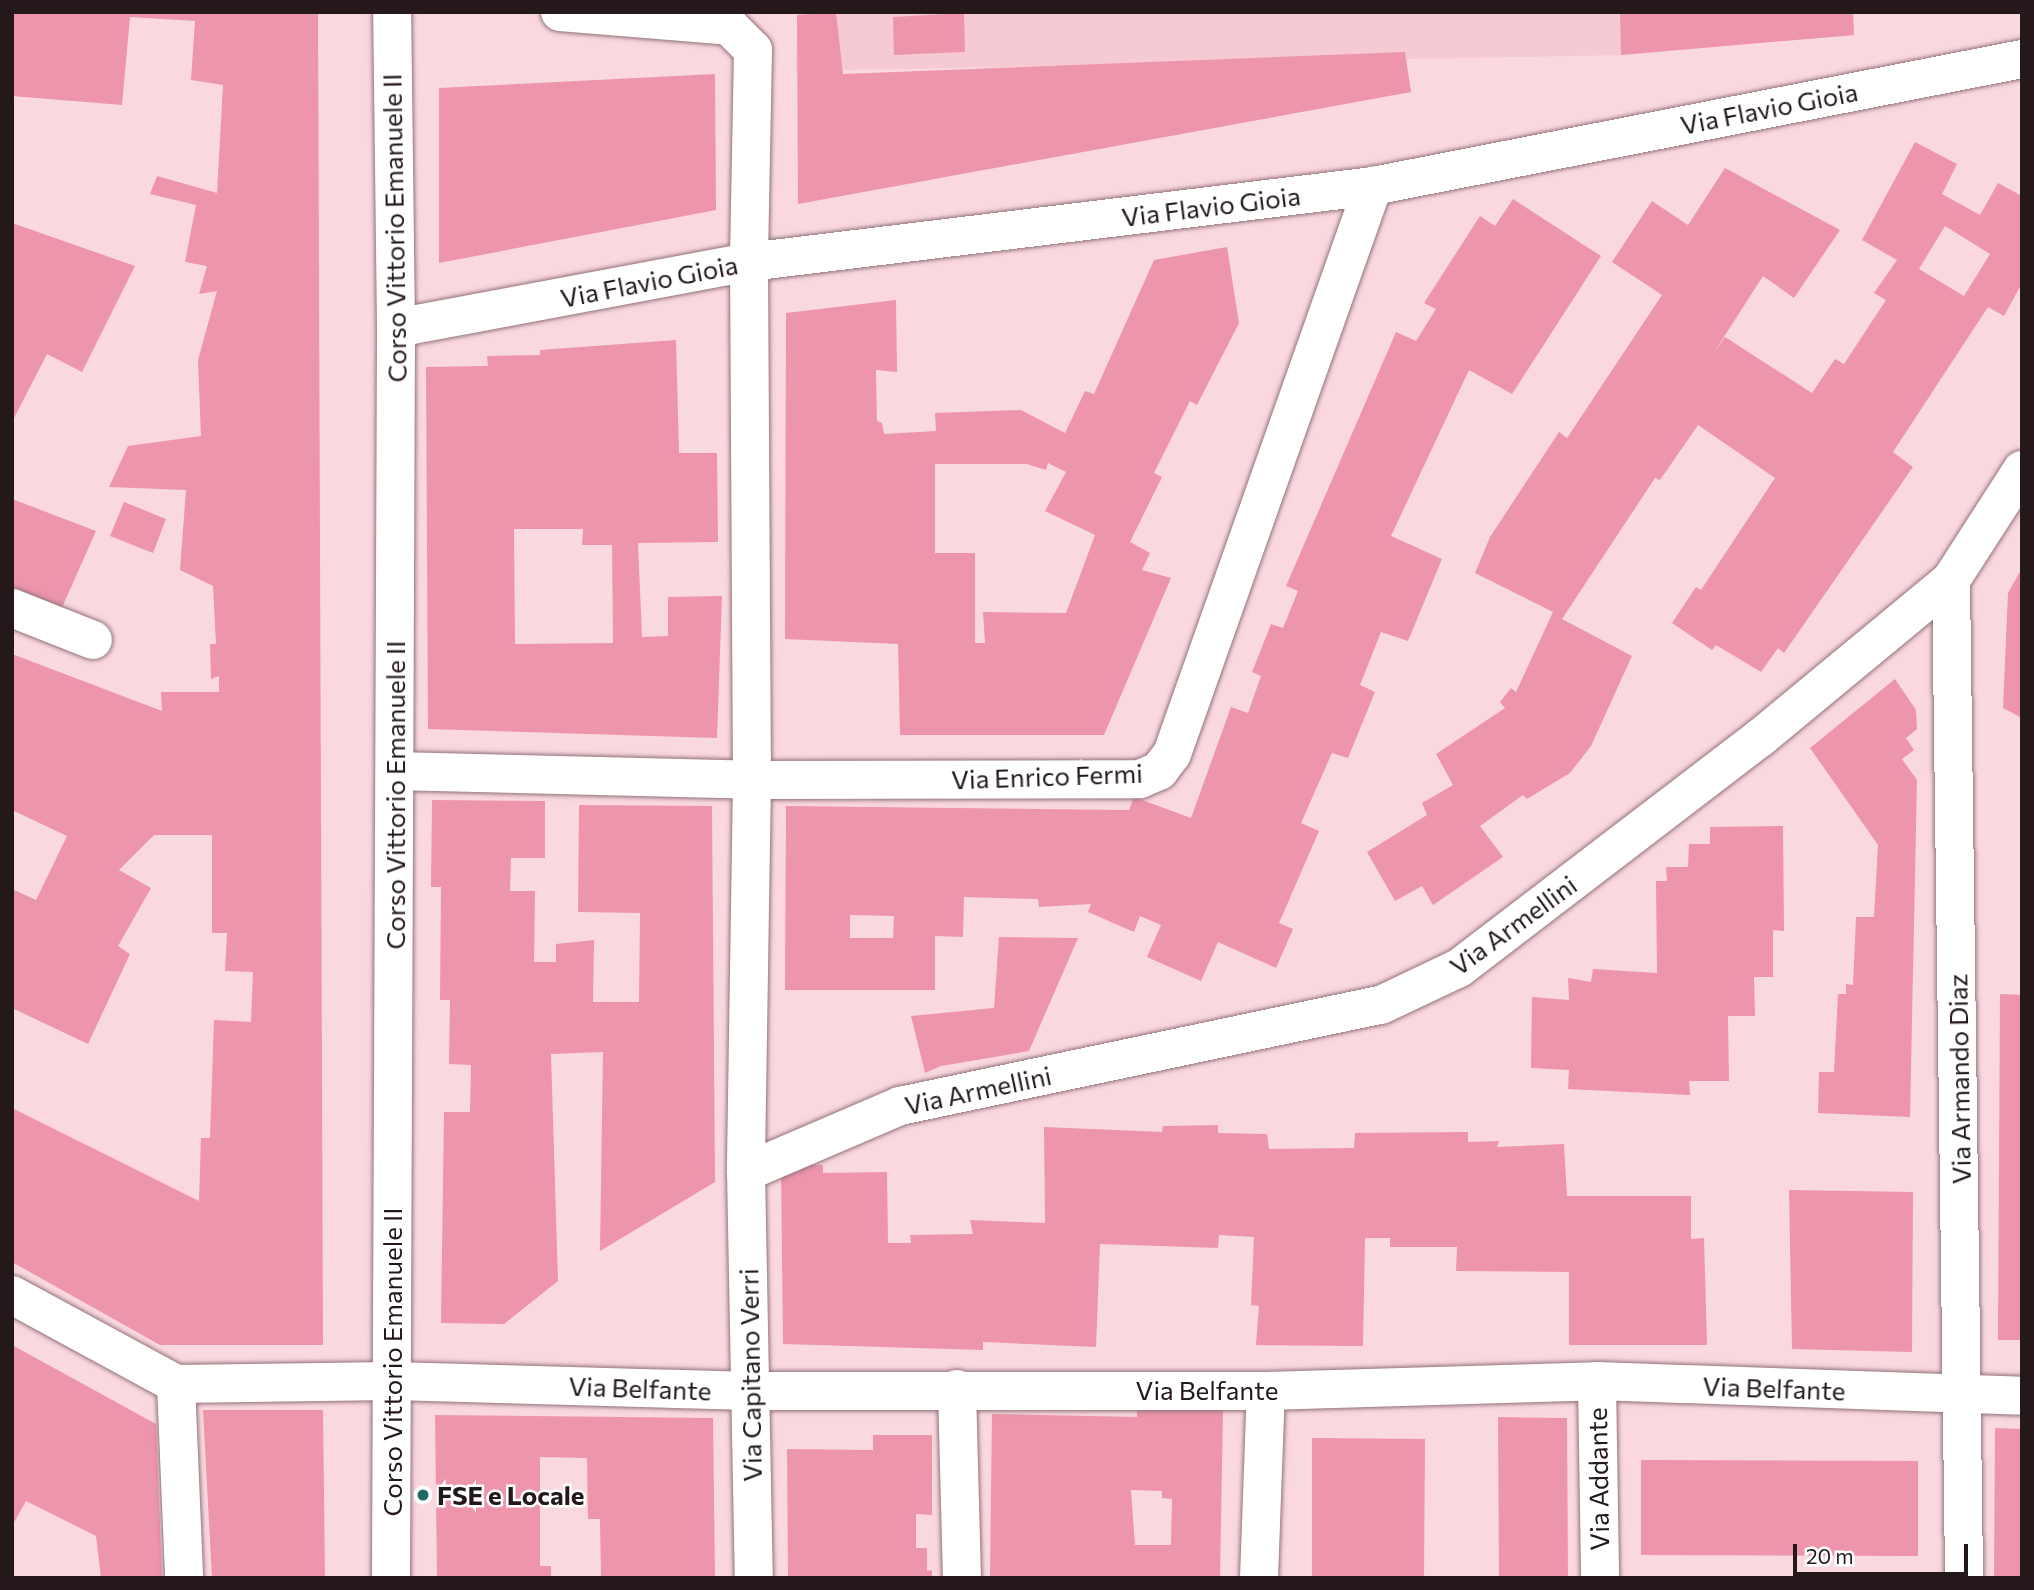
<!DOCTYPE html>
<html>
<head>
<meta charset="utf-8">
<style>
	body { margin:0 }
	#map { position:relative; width:2034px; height:1590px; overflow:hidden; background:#fad8df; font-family:Commissioner,sans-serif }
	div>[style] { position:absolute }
	.built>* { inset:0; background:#f5cad3 }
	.building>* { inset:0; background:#ed95ab }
	.roads { filter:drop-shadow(0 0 2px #92737a) drop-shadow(0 0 2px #92737a) }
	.minor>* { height:38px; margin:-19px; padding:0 19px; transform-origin:19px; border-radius:19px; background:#fff }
	.dots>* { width:19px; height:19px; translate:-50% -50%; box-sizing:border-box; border:4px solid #fff; border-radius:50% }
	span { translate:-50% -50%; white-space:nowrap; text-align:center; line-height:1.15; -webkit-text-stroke:5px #fff; paint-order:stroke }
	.street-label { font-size:26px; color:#24181b }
	.poi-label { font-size:26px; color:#24181b; font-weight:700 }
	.left { translate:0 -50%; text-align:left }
	.frame { position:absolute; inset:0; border:14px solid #24181b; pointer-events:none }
	.scale { position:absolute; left:1793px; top:1544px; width:175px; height:32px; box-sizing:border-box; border:4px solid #24181b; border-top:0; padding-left:9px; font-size:21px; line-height:24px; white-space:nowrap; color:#24181b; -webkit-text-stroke:5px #fff; paint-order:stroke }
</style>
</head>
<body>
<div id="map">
	<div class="built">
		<i style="clip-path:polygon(799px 12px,1853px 12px,1854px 35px,1621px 55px,795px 71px)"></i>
	</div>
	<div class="building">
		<i style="clip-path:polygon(12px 12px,318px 12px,323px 1345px,160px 1345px,12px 1262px,12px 1108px,199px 1201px,201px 1138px,210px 1138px,214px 1020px,251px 1022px,253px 972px,225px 971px,227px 933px,212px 933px,212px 835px,154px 835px,119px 870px,151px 888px,118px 946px,130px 954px,88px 1044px,12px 1008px,12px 889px,36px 900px,67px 836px,12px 810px,12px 654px,162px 711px,161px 692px,219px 692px,219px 676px,211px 679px,210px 644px,216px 644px,213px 586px,180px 570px,186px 490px,109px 487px,128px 446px,201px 436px,198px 360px,217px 291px,199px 294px,207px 266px,185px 262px,196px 205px,150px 194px,157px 176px,217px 193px,223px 85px,191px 80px,195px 21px,130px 17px,122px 105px,12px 96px)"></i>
		<i style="clip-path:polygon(836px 12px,843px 74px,1405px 52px,1411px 92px,798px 204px,797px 15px)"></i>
		<i style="clip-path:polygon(1620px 12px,1853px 12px,1854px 35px,1621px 55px)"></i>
		<i style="clip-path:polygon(964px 13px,965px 52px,894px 55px,893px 17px)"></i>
		<i style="clip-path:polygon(715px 74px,716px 210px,439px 263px,439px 88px)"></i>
		<i style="clip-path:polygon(evenodd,1915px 142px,1957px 164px,1942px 194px,1980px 215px,1998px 183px,2022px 196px,2022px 283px,2004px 316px,1988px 307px,1893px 452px,1913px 467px,1784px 653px,1778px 648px,1761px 672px,1716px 645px,1712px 650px,1672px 623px,1696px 587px,1701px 590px,1775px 478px,1698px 425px,1660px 480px,1655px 478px,1562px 619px,1632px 656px,1591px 746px,1570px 773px,1527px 799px,1523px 795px,1480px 826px,1503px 857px,1433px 905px,1422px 886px,1395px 901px,1367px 852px,1427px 815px,1422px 803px,1453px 785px,1436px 754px,1505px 708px,1500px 702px,1511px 688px,1516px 692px,1553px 612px,1475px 573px,1490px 537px,1559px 432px,1567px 438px,1662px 295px,1612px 262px,1652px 201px,1688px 225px,1725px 168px,1840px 230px,1794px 298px,1763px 276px,1713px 354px,1725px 337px,1812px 393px,1835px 359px,1844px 364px,1886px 300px,1874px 293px,1897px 260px,1862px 240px,1915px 142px,1945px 226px,1990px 254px,1964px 296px,1919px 269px,1945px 226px)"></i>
		<i style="clip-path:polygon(evenodd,1513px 199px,1601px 256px,1512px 394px,1469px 370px,1391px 536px,1442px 559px,1408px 641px,1381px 632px,1360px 685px,1375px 692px,1348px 758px,1332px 753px,1301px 823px,1319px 831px,1279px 923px,1293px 929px,1276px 968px,1218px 942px,1201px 981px,1147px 957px,1161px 925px,1140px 916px,1134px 932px,1088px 912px,1091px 904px,1039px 907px,1038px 899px,964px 897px,963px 937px,935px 936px,935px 990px,785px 990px,786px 806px,1129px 810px,1134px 797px,1191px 818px,1231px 707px,1248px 713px,1261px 676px,1252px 672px,1271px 624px,1283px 628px,1298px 591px,1286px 586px,1396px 332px,1416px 341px,1436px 309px,1424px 303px,1480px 216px,1495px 226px,1513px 199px,850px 915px,894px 916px,893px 938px,850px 938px,850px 915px)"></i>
		<i style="clip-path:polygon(12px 223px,135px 266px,82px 372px,47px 354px,12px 422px)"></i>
		<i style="clip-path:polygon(evenodd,1227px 247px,1239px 323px,1197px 405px,1190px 401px,1154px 473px,1162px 477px,1130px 542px,1150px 553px,1142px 570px,1171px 578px,1104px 735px,900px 735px,898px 644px,785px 639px,786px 313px,896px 300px,897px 372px,876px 370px,877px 421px,882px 423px,884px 434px,936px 431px,935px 413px,1021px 410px,1065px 433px,1085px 391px,1094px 394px,1154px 260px,1227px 247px,1048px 463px,1066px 472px,1045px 511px,1095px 535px,1066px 613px,983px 612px,985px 643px,975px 643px,975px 553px,935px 553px,935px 464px,1027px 464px,1046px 470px,1048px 463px)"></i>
		<i style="clip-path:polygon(evenodd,676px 340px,679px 453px,717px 453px,718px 542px,638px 543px,642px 637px,668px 636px,668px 597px,722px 596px,717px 738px,428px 729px,426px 367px,488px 366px,487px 356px,540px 355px,540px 350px,676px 340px,514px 529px,583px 529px,582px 545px,612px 545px,613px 643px,515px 644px,514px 529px)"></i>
		<i style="clip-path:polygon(12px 499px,96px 531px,60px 612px,12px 594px)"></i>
		<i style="clip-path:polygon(124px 502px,166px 519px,153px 553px,110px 536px)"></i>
		<i style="clip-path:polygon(2022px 568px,2022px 718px,2003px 708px,2008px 593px)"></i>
		<i style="clip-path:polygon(1895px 679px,1916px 710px,1917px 729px,1906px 738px,1914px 750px,1902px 759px,1917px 780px,1910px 1117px,1818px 1113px,1819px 1072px,1834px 1072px,1838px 994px,1846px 994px,1846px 984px,1853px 985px,1856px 917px,1874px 917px,1878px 845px,1810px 748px)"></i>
		<i style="clip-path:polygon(432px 800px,545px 801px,545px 858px,511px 858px,510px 891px,535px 891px,534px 962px,556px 962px,556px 944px,594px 940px,593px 1002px,639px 1002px,640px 913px,578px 912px,579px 805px,712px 806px,715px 1182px,600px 1251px,603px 1052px,551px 1054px,558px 1281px,504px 1324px,441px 1323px,444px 1112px,470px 1112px,471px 1065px,449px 1064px,450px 1000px,440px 1000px,441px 887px,431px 887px)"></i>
		<i style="clip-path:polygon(1783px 826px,1784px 931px,1773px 930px,1773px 977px,1754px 977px,1755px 1016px,1728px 1016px,1729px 1081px,1689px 1081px,1690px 1095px,1568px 1089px,1569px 1070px,1531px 1068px,1532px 997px,1569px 1000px,1568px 978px,1591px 982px,1593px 969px,1657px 973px,1656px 881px,1667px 881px,1666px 867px,1688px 867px,1689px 844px,1710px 844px,1710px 827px)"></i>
		<i style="clip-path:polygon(999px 937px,1078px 938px,1029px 1051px,941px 1066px,925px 1073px,911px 1016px,994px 1008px)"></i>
		<i style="clip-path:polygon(2000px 994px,2022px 995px,2022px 1340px,1998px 1340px)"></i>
		<i style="clip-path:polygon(1218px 1125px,1218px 1133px,1267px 1134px,1269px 1149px,1354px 1148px,1355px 1133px,1468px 1132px,1468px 1142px,1499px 1141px,1497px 1147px,1564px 1144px,1567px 1196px,1691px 1196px,1691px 1239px,1704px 1238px,1707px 1345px,1569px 1345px,1569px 1272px,1456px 1271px,1457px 1247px,1390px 1247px,1390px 1238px,1365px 1238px,1363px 1346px,1256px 1345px,1259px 1306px,1251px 1305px,1254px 1237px,1219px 1235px,1218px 1248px,1100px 1244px,1096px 1347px,983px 1342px,983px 1350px,783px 1344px,781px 1165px,823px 1165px,823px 1173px,887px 1172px,888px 1243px,911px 1243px,910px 1235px,973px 1234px,970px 1220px,1045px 1223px,1044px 1127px,1162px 1132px,1163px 1126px)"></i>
		<i style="clip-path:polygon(1789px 1190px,1913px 1192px,1912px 1352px,1792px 1349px)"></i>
		<i style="clip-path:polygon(12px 1345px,156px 1424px,162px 1578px,101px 1578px,96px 1536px,26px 1501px,12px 1526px)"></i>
		<i style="clip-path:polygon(evenodd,1137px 1408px,1223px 1409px,1220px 1578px,990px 1578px,992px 1414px,1137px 1417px,1137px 1408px,1131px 1490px,1162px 1491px,1162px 1498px,1172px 1499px,1171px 1545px,1135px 1545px,1131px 1490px)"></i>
		<i style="clip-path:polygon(203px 1410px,323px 1410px,325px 1578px,212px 1578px)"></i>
		<i style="clip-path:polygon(435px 1415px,713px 1418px,715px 1578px,601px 1578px,600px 1519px,588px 1519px,587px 1458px,540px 1457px,540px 1566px,551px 1566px,551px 1578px,437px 1578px)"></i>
		<i style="clip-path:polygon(1498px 1417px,1567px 1418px,1568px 1578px,1499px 1578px)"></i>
		<i style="clip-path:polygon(1995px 1428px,2022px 1429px,2022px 1578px,1994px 1578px)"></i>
		<i style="clip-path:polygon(873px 1435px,932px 1435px,932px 1515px,916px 1514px,916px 1548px,927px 1548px,927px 1571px,932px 1570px,932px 1578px,788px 1578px,787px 1449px,873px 1450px)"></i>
		<i style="clip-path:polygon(1312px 1438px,1425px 1439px,1424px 1578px,1312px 1578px)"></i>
		<i style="clip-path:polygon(1641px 1460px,1918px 1461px,1918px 1556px,1641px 1555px)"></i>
	</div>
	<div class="roads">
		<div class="minor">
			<i style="left:560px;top:12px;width:170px;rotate:4.7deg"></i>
			<i style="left:729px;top:26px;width:34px;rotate:45deg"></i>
			<i style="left:753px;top:50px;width:212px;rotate:91.1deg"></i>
			<i style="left:749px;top:262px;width:518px;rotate:89.67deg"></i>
			<i style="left:752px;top:780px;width:392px;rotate:90.9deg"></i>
			<i style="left:746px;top:1172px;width:406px;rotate:88.9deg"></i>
			<i style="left:396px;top:328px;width:359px;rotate:-10.6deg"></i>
			<i style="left:749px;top:262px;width:629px;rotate:-6.94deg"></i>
			<i style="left:1373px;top:186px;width:661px;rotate:-11.07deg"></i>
			<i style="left:1951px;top:580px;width:998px;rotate:89.25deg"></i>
			<i style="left:12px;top:608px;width:87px;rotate:21.6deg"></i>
			<i style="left:395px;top:771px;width:357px;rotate:1.4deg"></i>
			<i style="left:752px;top:780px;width:388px;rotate:-0.1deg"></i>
			<i style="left:1140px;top:779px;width:21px;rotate:-23deg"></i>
			<i style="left:1159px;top:771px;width:21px;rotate:-53deg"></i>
			<i style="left:1172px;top:754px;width:603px;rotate:-70.51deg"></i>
			<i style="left:746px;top:1172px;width:168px;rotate:-23.2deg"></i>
			<i style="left:900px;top:1106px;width:491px;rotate:-11.9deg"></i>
			<i style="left:1381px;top:1005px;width:86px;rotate:-25.4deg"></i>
			<i style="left:1459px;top:968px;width:379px;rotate:-37.4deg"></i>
			<i style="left:1760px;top:738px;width:248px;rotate:-39.6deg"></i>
			<i style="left:1951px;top:580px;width:131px;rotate:-57.2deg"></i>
			<i style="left:12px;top:1295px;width:187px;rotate:28.5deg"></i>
			<i style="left:176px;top:1384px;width:217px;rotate:-0.8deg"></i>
			<i style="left:393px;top:1381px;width:358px;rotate:1.6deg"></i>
			<i style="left:751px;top:1391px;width:515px"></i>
			<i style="left:1266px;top:1391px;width:331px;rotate:-1.7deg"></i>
			<i style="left:1597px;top:1381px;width:425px;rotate:2deg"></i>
			<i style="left:1597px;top:1381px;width:197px;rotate:89.1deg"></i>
			<i style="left:176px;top:1384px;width:194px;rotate:87.6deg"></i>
			<i style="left:957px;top:1389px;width:189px;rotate:88.5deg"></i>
			<i style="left:391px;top:1578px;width:1250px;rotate:-89.77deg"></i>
			<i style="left:396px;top:328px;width:316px;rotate:-90.7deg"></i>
			<i style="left:1259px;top:1578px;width:187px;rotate:-87.9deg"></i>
		</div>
	</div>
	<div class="dots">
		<i style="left:423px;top:1495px;background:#216a62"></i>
	</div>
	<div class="street-label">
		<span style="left:1769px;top:108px;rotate:-11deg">Via Flavio Gioia</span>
		<span style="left:1211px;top:206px;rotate:-7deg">Via Flavio Gioia</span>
		<span style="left:394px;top:228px;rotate:-91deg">Corso Vittorio Emanuele II</span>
		<span style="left:649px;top:281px;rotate:-11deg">Via Flavio Gioia</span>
		<span style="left:1047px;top:776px;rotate:-2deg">Via Enrico Fermi</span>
		<span style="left:395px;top:795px;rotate:-90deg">Corso Vittorio Emanuele II</span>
		<span style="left:1513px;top:925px;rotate:-36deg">Via Armellini</span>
		<span style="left:1959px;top:1079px;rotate:-91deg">Via Armando Diaz</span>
		<span style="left:978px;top:1090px;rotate:-12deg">Via Armellini</span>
		<span style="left:392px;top:1362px;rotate:-90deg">Corso Vittorio Emanuele II</span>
		<span style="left:750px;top:1375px;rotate:-91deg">Via Capitano Verri</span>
		<span style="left:640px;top:1388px;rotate:2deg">Via Belfante</span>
		<span style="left:1774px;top:1388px;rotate:2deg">Via Belfante</span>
		<span style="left:1207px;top:1390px">Via Belfante</span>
		<span style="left:1598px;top:1479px;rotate:-91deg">Via Addante</span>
	</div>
	<div class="poi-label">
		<span class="left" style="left:437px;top:1495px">FSE e Locale</span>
	</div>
	<div class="frame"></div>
	<div class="scale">20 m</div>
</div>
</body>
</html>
